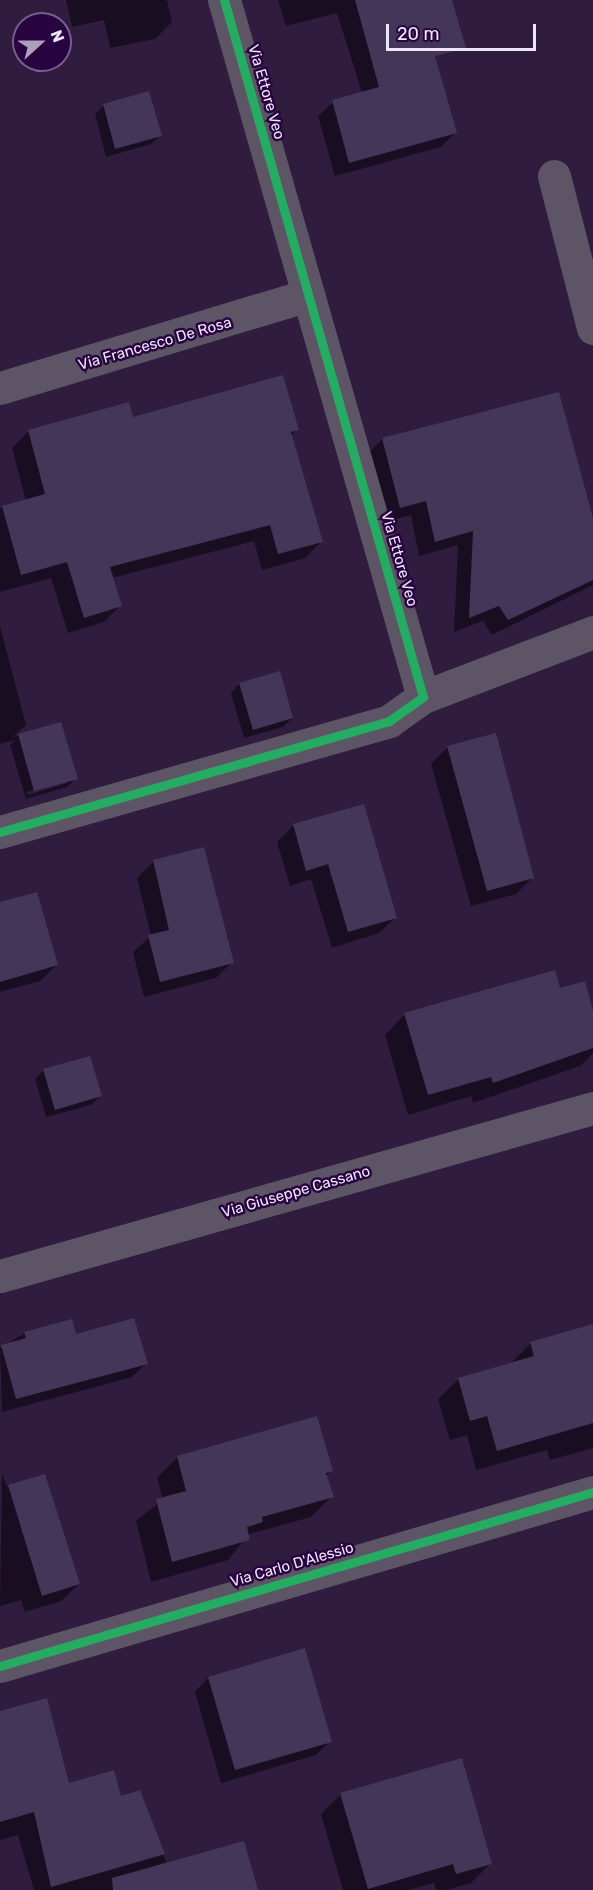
<!DOCTYPE html>
<html>
<head>
<meta charset="utf-8">
<style>
	body { margin:0 }
	#map { position:relative; width:593px; height:1890px; overflow:hidden; background:#301c3e; font-family:Rubik,sans-serif }
	div>[style] { position:absolute }
	.shadow>* { inset:0; background:#0007 }
	.building>* { inset:0; background:#443659 }
	.street>* { height:33px; margin:-16.5px; padding:0 16.5px; transform-origin:16.5px; border-radius:16.5px; background:#5d5465 }
	.cycleway>* { height:9px; margin:-4.5px; padding:0 4.5px; transform-origin:4.5px; border-radius:4.5px; background:#26ab63 }
	span { translate:-50% -50%; white-space:nowrap; text-align:center; line-height:1.15; -webkit-text-stroke:5px #280440; paint-order:stroke }
	.street-label { font-size:15px; color:#f0e6fc }
	.north { position:absolute; left:12px; top:12px; width:60px; height:60px; box-sizing:border-box; background:#280440; border:2px solid #785e8b; border-radius:50%; rotate:69deg; font-size:16px; font-weight:700; line-height:24px; text-align:center; color:#f0e6fc }
	.north::after { content:''; display:block; margin:auto; width:21px; height:27px; background:#ad9fba; clip-path:polygon(50% 0,100% 100%,50% 72%,0 100%) }
	.scale { position:absolute; left:386px; top:24px; width:150px; height:27px; box-sizing:border-box; border:3px solid #f0e6fc; border-top:0; padding-left:8px; font-size:18px; line-height:21px; white-space:nowrap; color:#f0e6fc; -webkit-text-stroke:4px #280440; paint-order:stroke }
</style>
</head>
<body>
<div id="map">
	<div class="shadow">
		<i style="clip-path:polygon(66px 0,167px 0,172px 22px,155px 39px,110px 48px,104px 20px,72px 27px)"></i>
		<i style="clip-path:polygon(278px 0,420px 0,455px 133px,441px 147px,335px 176px,318px 116px,333px 102px,362px 93px,337px 13px,286px 26px)"></i>
		<i style="clip-path:polygon(104px 105px,160px 136px,151px 144px,106px 157px,95px 114px)"></i>
		<i style="clip-path:polygon(558px 394px,593px 523px,593px 585px,492px 635px,483px 621px,454px 632px,458px 545px,419px 556px,411px 515px,385px 522px,367px 455px,382px 439px)"></i>
		<i style="clip-path:polygon(128px 404px,132px 419px,297px 429px,291px 436px,321px 542px,305px 558px,262px 570px,254px 541px,112px 578px,120px 606px,104px 622px,68px 633px,51px 578px,0 592px,0 508px,26px 501px,12px 448px,28px 432px)"></i>
		<i style="clip-path:polygon(evenodd,0 626px,26px 725px,13px 737px,60px 724px,76px 778px,67px 787px,26px 799px,10px 745px,15px 740px,0 744px,0 626px,67px 780px,67px 783px,28px 795px,27px 792px,67px 780px)"></i>
		<i style="clip-path:polygon(239px 684px,292px 718px,283px 727px,244px 738px,231px 693px)"></i>
		<i style="clip-path:polygon(495px 735px,533px 877px,516px 894px,471px 906px,431px 764px,447px 748px)"></i>
		<i style="clip-path:polygon(294px 825px,396px 917px,379px 933px,332px 948px,311px 879px,290px 886px,277px 842px)"></i>
		<i style="clip-path:polygon(153px 862px,232px 962px,216px 978px,144px 997px,133px 952px,151px 936px,137px 878px)"></i>
		<i style="clip-path:polygon(0 904px,57px 965px,40px 981px,0 992px)"></i>
		<i style="clip-path:polygon(559px 989px,593px 1017px,593px 1053px,580px 1066px,473px 1103px,471px 1096px,408px 1115px,385px 1035px,405px 1014px)"></i>
		<i style="clip-path:polygon(44px 1070px,100px 1096px,91px 1105px,46px 1117px,35px 1079px)"></i>
		<i style="clip-path:polygon(593px 1326px,593px 1448px,550px 1460px,547px 1450px,476px 1470px,467px 1435px,450px 1440px,438px 1399px,459px 1379px,509px 1365px,531px 1343px)"></i>
		<i style="clip-path:polygon(25px 1333px,75px 1336px,146px 1364px,132px 1377px,2px 1412px,0 1348px)"></i>
		<i style="clip-path:polygon(316px 1418px,331px 1471px,326px 1476px,332px 1496px,311px 1517px,249px 1534px,228px 1560px,151px 1582px,136px 1521px,163px 1499px,157px 1478px,177px 1458px)"></i>
		<i style="clip-path:polygon(2px 1473px,7px 1487px,44px 1475px,79px 1584px,61px 1601px,25px 1612px,21px 1600px,0 1606px)"></i>
		<i style="clip-path:polygon(208px 1678px,330px 1741px,316px 1755px,221px 1783px,195px 1692px)"></i>
		<i style="clip-path:polygon(0 1712px,68px 1785px,120px 1797px,139px 1792px,167px 1864px,257px 1890px,34px 1890px,18px 1835px,0 1840px)"></i>
		<i style="clip-path:polygon(341px 1794px,491px 1863px,471px 1883px,446px 1890px,436px 1890px,434px 1883px,409px 1890px,343px 1890px,321px 1814px)"></i>
	</div>
	<div class="building">
		<i style="clip-path:polygon(355px 0,452px 0,466px 48px,435px 56px,457px 133px,349px 163px,332px 100px,379px 87px)"></i>
		<i style="clip-path:polygon(149px 91px,162px 136px,115px 149px,103px 104px)"></i>
		<i style="clip-path:polygon(283px 375px,299px 430px,291px 432px,323px 542px,278px 554px,270px 525px,110px 567px,122px 606px,84px 618px,67px 562px,21px 575px,2px 506px,45px 494px,28px 430px,129px 402px,133px 417px)"></i>
		<i style="clip-path:polygon(559px 392px,593px 518px,593px 580px,508px 620px,499px 606px,469px 618px,473px 531px,435px 542px,426px 501px,400px 508px,382px 438px)"></i>
		<i style="clip-path:polygon(280px 671px,293px 718px,253px 730px,239px 683px)"></i>
		<i style="clip-path:polygon(61px 722px,78px 779px,34px 791px,18px 734px)"></i>
		<i style="clip-path:polygon(496px 733px,534px 878px,487px 891px,447px 746px)"></i>
		<i style="clip-path:polygon(364px 804px,397px 918px,348px 932px,328px 864px,306px 871px,293px 824px)"></i>
		<i style="clip-path:polygon(204px 847px,234px 963px,160px 982px,148px 935px,169px 930px,153px 860px)"></i>
		<i style="clip-path:polygon(37px 892px,58px 965px,0 982px,0 902px)"></i>
		<i style="clip-path:polygon(555px 970px,560px 988px,585px 981px,593px 1011px,593px 1048px,493px 1083px,491px 1077px,428px 1095px,404px 1013px)"></i>
		<i style="clip-path:polygon(90px 1056px,102px 1096px,55px 1110px,43px 1069px)"></i>
		<i style="clip-path:polygon(134px 1318px,148px 1364px,16px 1399px,1px 1345px,26px 1338px,24px 1332px,72px 1319px,76px 1334px)"></i>
		<i style="clip-path:polygon(593px 1324px,593px 1423px,497px 1451px,487px 1416px,470px 1421px,458px 1378px,534px 1356px,530px 1342px)"></i>
		<i style="clip-path:polygon(317px 1416px,333px 1471px,326px 1473px,334px 1497px,262px 1517px,263px 1522px,247px 1527px,250px 1540px,172px 1562px,156px 1499px,186px 1491px,177px 1456px)"></i>
		<i style="clip-path:polygon(45px 1474px,80px 1584px,42px 1596px,8px 1485px)"></i>
		<i style="clip-path:polygon(305px 1648px,332px 1742px,235px 1770px,208px 1677px)"></i>
		<i style="clip-path:polygon(47px 1698px,69px 1783px,114px 1770px,121px 1796px,140px 1790px,165px 1854px,51px 1887px,34px 1812px,0 1822px,0 1711px)"></i>
		<i style="clip-path:polygon(462px 1758px,492px 1864px,456px 1874px,453px 1864px,368px 1889px,340px 1793px)"></i>
		<i style="clip-path:polygon(244px 1841px,258px 1890px,113px 1890px,112px 1878px)"></i>
	</div>
	<div class="street">
		<i style="left:554px;top:176px;width:157px;rotate:75.6deg"></i>
		<i style="left:0;top:388px;width:322px;rotate:-16.8deg"></i>
		<i style="left:423px;top:697px;width:182px;rotate:-20.9deg"></i>
		<i style="left:0;top:832px;width:405px;rotate:-15.9deg"></i>
		<i style="left:389px;top:721px;width:42px;rotate:-35.2deg"></i>
		<i style="left:423px;top:697px;width:725px;rotate:-105.93deg"></i>
		<i style="left:0;top:1276px;width:616px;rotate:-15.82deg"></i>
		<i style="left:0;top:1666px;width:618px;rotate:-16.35deg"></i>
	</div>
	<div class="cycleway">
		<i style="left:0;top:832px;width:405px;rotate:-15.9deg"></i>
		<i style="left:389px;top:721px;width:42px;rotate:-35.2deg"></i>
		<i style="left:423px;top:697px;width:725px;rotate:-105.93deg"></i>
		<i style="left:0;top:1666px;width:618px;rotate:-16.35deg"></i>
	</div>
	<div class="street-label">
		<span style="left:266px;top:92px;rotate:74deg">Via Ettore Veo</span>
		<span style="left:155px;top:344px;rotate:-16deg">Via Francesco De Rosa</span>
		<span style="left:399px;top:559px;rotate:74deg">Via Ettore Veo</span>
		<span style="left:296px;top:1192px;rotate:-16deg">Via Giuseppe Cassano</span>
		<span style="left:292px;top:1565px;rotate:-16deg">Via Carlo D'Alessio</span>
	</div>
	<div class="north">N</div>
	<div class="scale">20 m</div>
</div>
</body>
</html>
